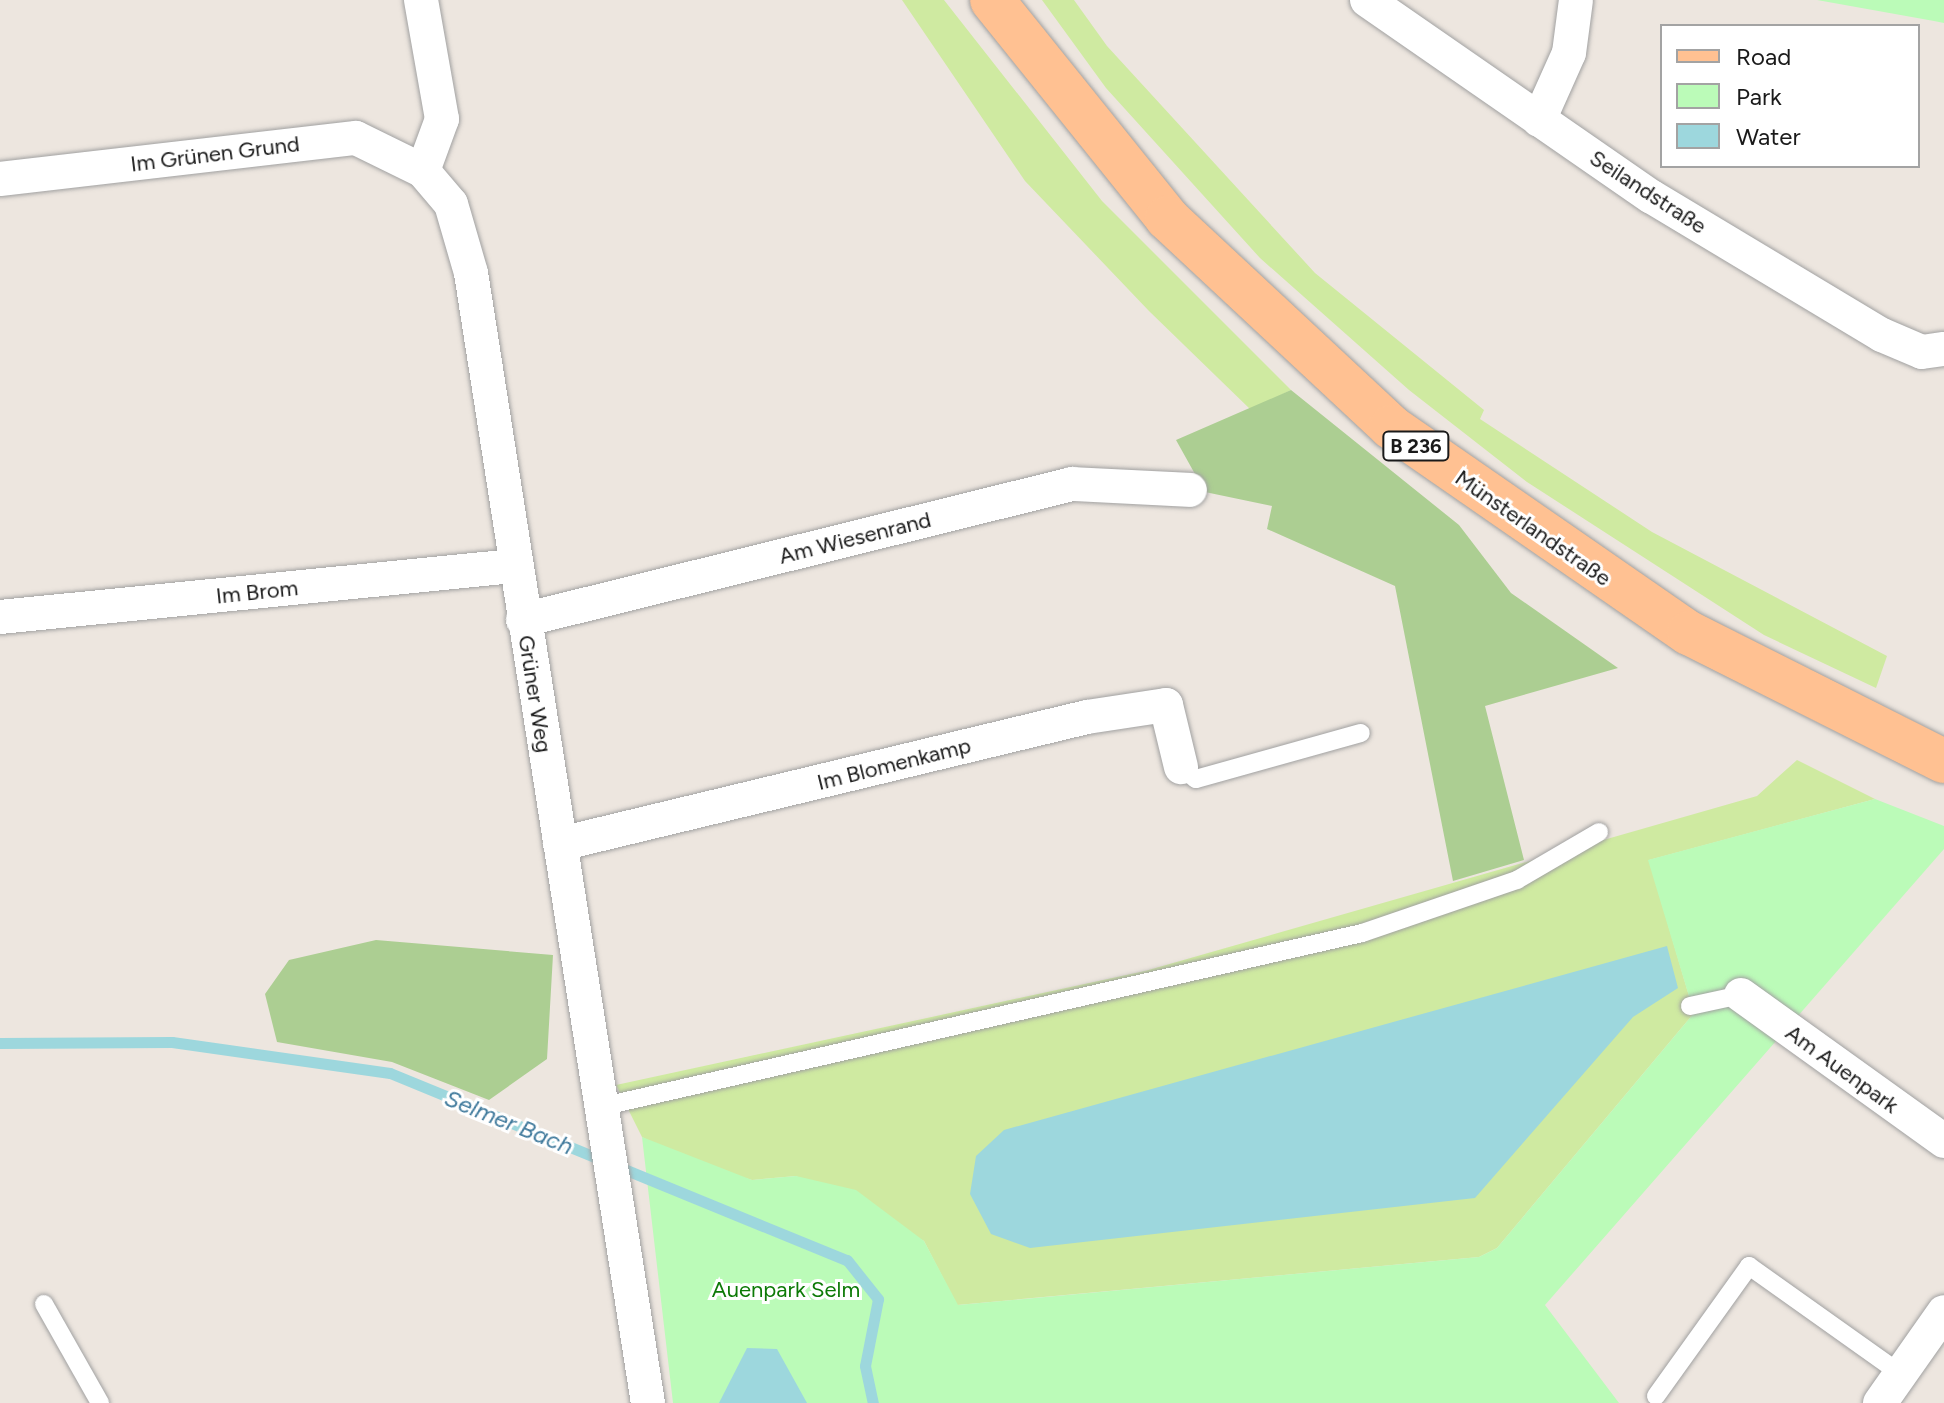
<!DOCTYPE html>
<html>
<head>
<meta charset="utf-8">
<style>
	body { margin:0 }
	#map { position:relative; width:1944px; height:1403px; overflow:hidden; background:#ede6df; font-family:Figtree,sans-serif }
	div>[style] { position:absolute }
	.grass>* { inset:0; background:#cfeaa1 }
	.forest>* { inset:0; background:#acce92 }
	.park>* { inset:0; background:#bbfbb8 }
	.water>* { inset:0; background:#9dd7dd }
	.stream>* { height:11px; margin:-5.5px; padding:0 5.5px; transform-origin:5.5px; border-radius:5.5px; background:#9dd7dd }
	.roads { filter:drop-shadow(0 0 2px #a1a1a1) drop-shadow(0 0 2px #a1a1a1) }
	.service>* { height:18px; margin:-9px; padding:0 9px; transform-origin:9px; border-radius:9px; background:#fff }
	.minor>* { height:34px; margin:-17px; padding:0 17px; transform-origin:17px; border-radius:17px; background:#fff }
	.primary>* { height:44px; margin:-22px; padding:0 22px; transform-origin:22px; border-radius:22px; background:#ffc192 }
	span { translate:-50% -50%; white-space:nowrap; text-align:center; line-height:1.15; -webkit-text-stroke:6px #fff; paint-order:stroke }
	.shield-label span { padding:2px 6px; background:#fff; border:2px solid; border-radius:6px; -webkit-text-stroke-width:0 }
	.shield-label { font-size:20px; color:#1a1a1a; font-weight:700 }
	.street-label { font-size:22px; color:#1a1a1a }
	.park-label { font-size:22px; color:#0d7a07 }
	.water-label { font-size:24px; color:#407a9c; font-style:italic }
	.legend { position:absolute; left:1660px; top:24px; width:260px; height:144px; box-sizing:border-box; background:#fff; border:2px solid #a3a3a3; margin:0; padding:10px 14px; list-style:none; font-size:24px; color:#1a1a1a }
	.legend li { display:flex; align-items:center; gap:16px; height:40px }
	.legend b { width:40px; border:2px solid #a3a3a3 }
</style>
</head>
<body>
<div id="map">
	<div class="grass">
		<i style="clip-path:polygon(902px 0,944px 0,1102px 201px,1291px 390px,1251px 410px,1149px 311px,1025px 181px)"></i>
		<i style="clip-path:polygon(1042px 0,1074px 0,1107px 46px,1315px 273px,1484px 410px,1480px 419px,1652px 532px,1887px 656px,1876px 688px,1764px 635px,1527px 482px,1409px 390px,1260px 258px,1106px 88px)"></i>
		<i style="clip-path:polygon(1797px 760px,1875px 799px,1649px 860px,1694px 1013px,1497px 1248px,1479px 1257px,957px 1305px,924px 1241px,796px 1176px,752px 1180px,688px 1161px,642px 1137px,616px 1085px,1145px 971px,1757px 796px)"></i>
	</div>
	<div class="forest">
		<i style="clip-path:polygon(1291px 390px,1459px 525px,1511px 593px,1618px 668px,1485px 706px,1524px 860px,1453px 881px,1395px 586px,1267px 529px,1272px 506px,1205px 492px,1176px 440px)"></i>
		<i style="clip-path:polygon(376px 940px,553px 955px,547px 1059px,489px 1100px,392px 1062px,277px 1042px,265px 994px,289px 960px)"></i>
	</div>
	<div class="park">
		<i style="clip-path:polygon(1817px 0,1944px 0,1944px 23px,1934px 21px)"></i>
		<i style="clip-path:polygon(1875px 799px,1944px 826px,1944px 849px,1545px 1305px,1619px 1403px,673px 1403px,642px 1137px,752px 1180px,796px 1176px,856px 1190px,924px 1241px,958px 1305px,1479px 1257px,1497px 1248px,1694px 1013px,1648px 860px)"></i>
	</div>
	<div class="water">
		<i style="clip-path:polygon(1667px 946px,1678px 988px,1633px 1017px,1475px 1198px,1030px 1248px,991px 1234px,970px 1194px,976px 1156px,1004px 1130px)"></i>
		<i style="clip-path:polygon(747px 1348px,777px 1349px,807px 1403px,719px 1403px)"></i>
	</div>
	<div class="stream">
		<i style="left:0;top:1043px;width:172px;rotate:-0.3deg"></i>
		<i style="left:172px;top:1042px;width:220px;rotate:8.1deg"></i>
		<i style="left:390px;top:1073px;width:494px;rotate:22.3deg"></i>
		<i style="left:847px;top:1260px;width:50px;rotate:51.5deg"></i>
		<i style="left:878px;top:1299px;width:68px;rotate:101deg"></i>
		<i style="left:865px;top:1366px;width:38px;rotate:78deg"></i>
	</div>
	<div class="roads">
		<div class="service">
			<i style="left:1181px;top:767px;width:19px;rotate:39deg"></i>
			<i style="left:1196px;top:779px;width:171px;rotate:-15.6deg"></i>
			<i style="left:1690px;top:1006px;width:52px;rotate:-12.2deg"></i>
			<i style="left:600px;top:1107px;width:782px;rotate:-12.86deg"></i>
			<i style="left:1362px;top:933px;width:164px;rotate:-18.9deg"></i>
			<i style="left:1517px;top:880px;width:95px;rotate:-30.3deg"></i>
			<i style="left:44px;top:1304px;width:114px;rotate:60.5deg"></i>
			<i style="left:1656px;top:1396px;width:160px;rotate:-54.4deg"></i>
			<i style="left:1749px;top:1266px;width:186px;rotate:35.4deg"></i>
		</div>
		<div class="minor">
			<i style="left:421px;top:0;width:121px;rotate:80deg"></i>
			<i style="left:442px;top:119px;width:55px;rotate:110.1deg"></i>
			<i style="left:1367px;top:0;width:346px;rotate:34.7deg"></i>
			<i style="left:1652px;top:197px;width:268px;rotate:31deg"></i>
			<i style="left:1882px;top:335px;width:43px;rotate:23deg"></i>
			<i style="left:1922px;top:352px;width:22px;rotate:-8deg"></i>
			<i style="left:1539px;top:120px;width:73px;rotate:-65.9deg"></i>
			<i style="left:1569px;top:53px;width:53px;rotate:-82.5deg"></i>
			<i style="left:0;top:179px;width:358px;rotate:-6.6deg"></i>
			<i style="left:356px;top:138px;width:75px;rotate:26.2deg"></i>
			<i style="left:423px;top:171px;width:43px;rotate:49.7deg"></i>
			<i style="left:451px;top:204px;width:72px;rotate:73.8deg"></i>
			<i style="left:471px;top:273px;width:1144px;rotate:81.1deg"></i>
			<i style="left:0;top:617px;width:517px;rotate:-5.67deg"></i>
			<i style="left:523px;top:620px;width:566px;rotate:-13.91deg"></i>
			<i style="left:1072px;top:484px;width:118px;rotate:2.9deg"></i>
			<i style="left:560px;top:844px;width:542px;rotate:-13.55deg"></i>
			<i style="left:1087px;top:717px;width:80px;rotate:-8.6deg"></i>
			<i style="left:1166px;top:705px;width:64px;rotate:76.4deg"></i>
			<i style="left:1741px;top:995px;width:250px;rotate:35.7deg"></i>
			<i style="left:1880px;top:1403px;width:111px;rotate:-54.9deg"></i>
		</div>
		<div class="primary">
			<i style="left:992px;top:0;width:280px;rotate:51.2deg"></i>
			<i style="left:1167px;top:218px;width:306px;rotate:43deg"></i>
			<i style="left:1391px;top:427px;width:362px;rotate:34.7deg"></i>
			<i style="left:1689px;top:633px;width:285px;rotate:26.7deg"></i>
		</div>
	</div>
	<div class="shield-label">
		<span style="left:1416px;top:446px">B 236</span>
	</div>
	<div class="street-label">
		<span style="left:215px;top:154px;rotate:-7deg">Im Grünen Grund</span>
		<span style="left:1648px;top:192px;rotate:33deg">Seilandstraße</span>
		<span style="left:1533px;top:528px;rotate:35deg">Münsterlandstraße</span>
		<span style="left:855px;top:538px;rotate:-14deg">Am Wiesenrand</span>
		<span style="left:257px;top:592px;rotate:-6deg">Im Brom</span>
		<span style="left:535px;top:694px;rotate:81deg">Grüner Weg</span>
		<span style="left:894px;top:764px;rotate:-14deg">Im Blomenkamp</span>
		<span style="left:1842px;top:1069px;rotate:36deg">Am Auenpark</span>
	</div>
	<div class="park-label">
		<span style="left:786px;top:1290px">Auenpark Selm</span>
	</div>
	<div class="water-label">
		<span style="left:509px;top:1122px;rotate:22deg">Selmer Bach</span>
	</div>
	<ul class="legend">
	<li><b style="height:10px;background:#ffc192"></b>Road</li>
	<li><b style="height:22px;background:#bbfbb8"></b>Park</li>
	<li><b style="height:22px;background:#9dd7dd"></b>Water</li>
	</ul>
</div>
</body>
</html>
